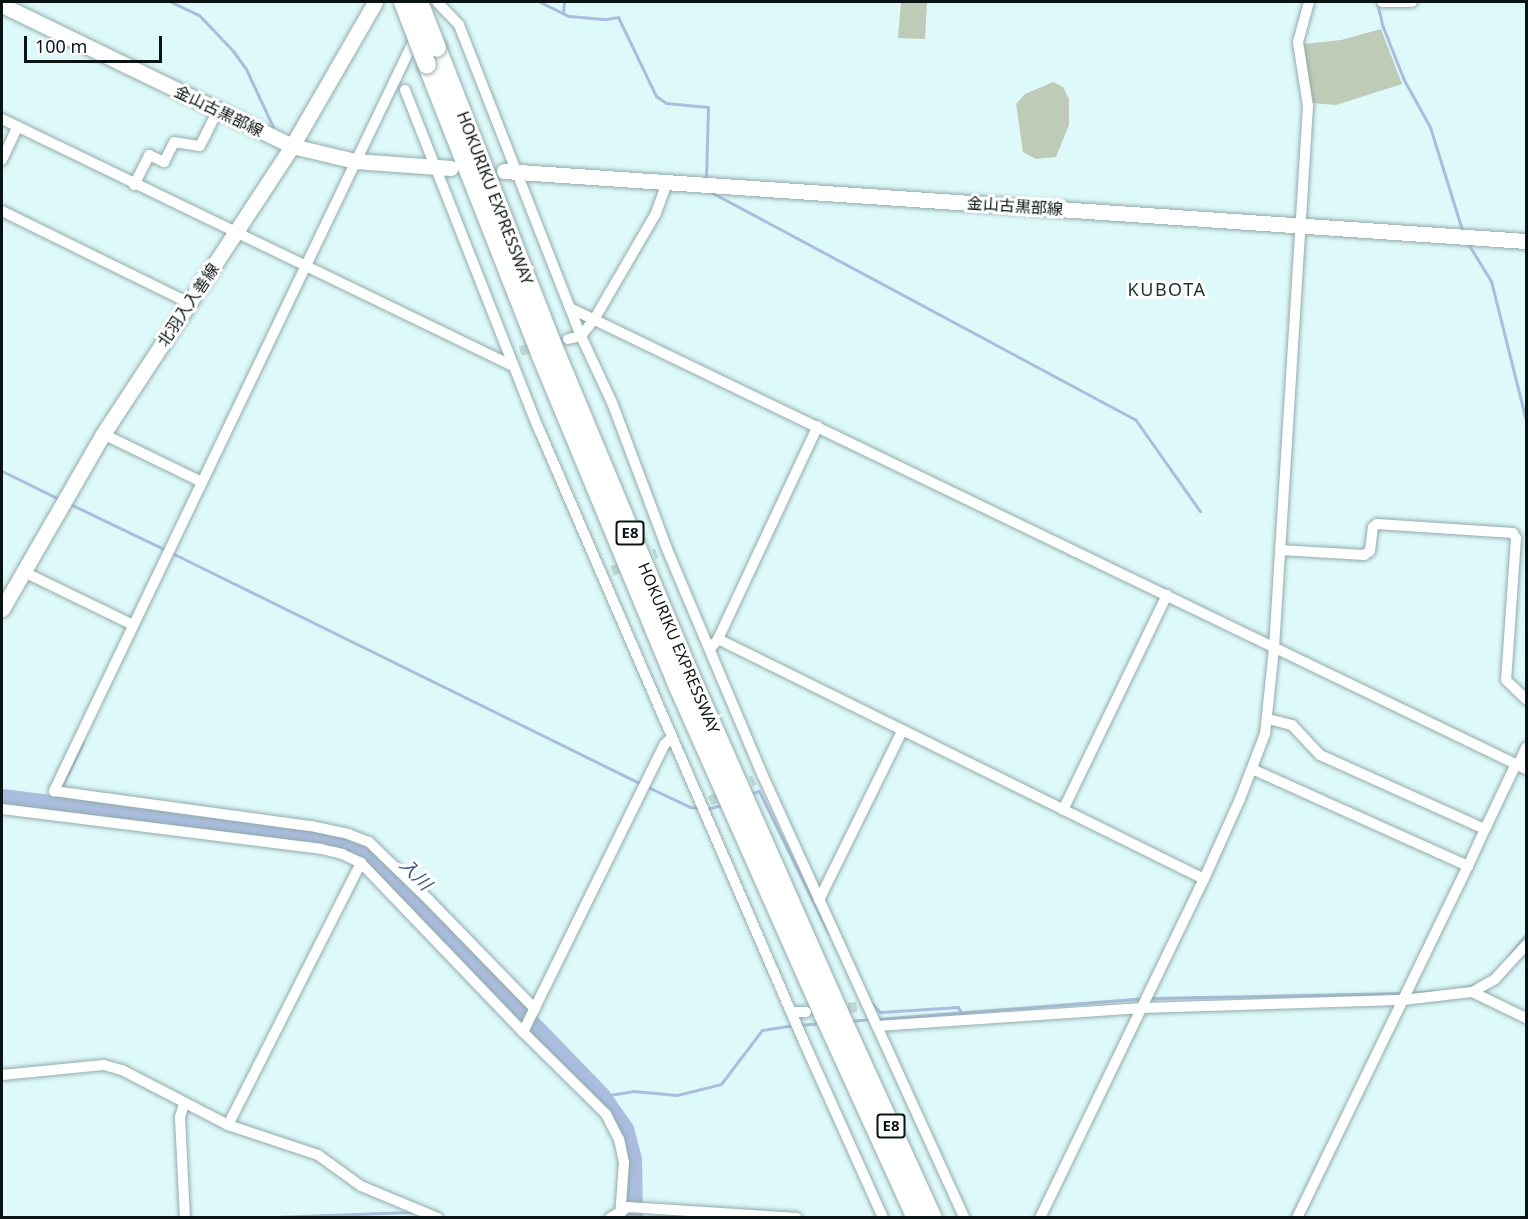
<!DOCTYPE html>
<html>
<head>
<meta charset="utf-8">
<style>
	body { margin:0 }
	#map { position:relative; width:1528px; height:1219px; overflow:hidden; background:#def9f9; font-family:"Noto Sans","Noto Sans JP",sans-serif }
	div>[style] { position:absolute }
	.green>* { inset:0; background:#beccb7 }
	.stream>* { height:3px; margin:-1.5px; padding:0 1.5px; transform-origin:1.5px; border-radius:1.5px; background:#aabdde }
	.river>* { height:16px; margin:-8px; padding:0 8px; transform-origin:8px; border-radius:8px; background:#aabdde }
	.street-tunnel>* { height:10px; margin-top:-5px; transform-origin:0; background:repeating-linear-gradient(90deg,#bed7d7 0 10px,transparent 0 15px) }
	.roads { filter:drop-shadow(0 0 2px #92abac) drop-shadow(0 0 2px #92abac) }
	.street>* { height:10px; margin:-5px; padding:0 5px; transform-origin:5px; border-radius:5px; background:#fff }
	.secondary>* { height:15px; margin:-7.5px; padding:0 7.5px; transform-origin:7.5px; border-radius:7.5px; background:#fff }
	.highway>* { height:18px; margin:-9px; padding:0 9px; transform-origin:9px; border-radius:9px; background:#fff }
	.bridges { filter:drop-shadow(0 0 2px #92abac) drop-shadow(0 0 2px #92abac) }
	.highway-bridge>* { height:18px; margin:-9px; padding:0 9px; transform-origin:9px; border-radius:9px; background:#fff }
	span { translate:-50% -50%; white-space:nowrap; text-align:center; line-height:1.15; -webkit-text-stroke:6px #fff; paint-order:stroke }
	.shield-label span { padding:2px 4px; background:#fff; border:2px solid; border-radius:4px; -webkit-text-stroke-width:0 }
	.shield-label { font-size:15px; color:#0b1414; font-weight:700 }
	.street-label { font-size:16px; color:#0b1414 }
	.neighbourhood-label { font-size:18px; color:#1b3132; letter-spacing:1.5px }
	.water-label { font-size:18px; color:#3a5381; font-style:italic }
	.frame { position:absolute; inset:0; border:3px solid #0b1414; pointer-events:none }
	.scale { position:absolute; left:24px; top:36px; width:138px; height:27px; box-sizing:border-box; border:3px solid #0b1414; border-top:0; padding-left:8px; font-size:18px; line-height:21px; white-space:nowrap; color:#0b1414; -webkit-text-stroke:4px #fff; paint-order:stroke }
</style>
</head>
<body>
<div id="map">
	<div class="green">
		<i style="clip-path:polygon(901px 2px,927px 2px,925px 39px,898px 38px)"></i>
		<i style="clip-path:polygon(1381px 29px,1402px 84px,1336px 105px,1311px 103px,1304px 44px,1341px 40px)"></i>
		<i style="clip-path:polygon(1053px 82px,1063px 87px,1069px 99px,1069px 125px,1056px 157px,1036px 159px,1023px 152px,1016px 104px,1025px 94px)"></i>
	</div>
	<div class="stream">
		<i style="left:171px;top:2px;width:31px;rotate:25deg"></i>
		<i style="left:199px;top:15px;width:50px;rotate:46.6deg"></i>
		<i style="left:233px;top:51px;width:22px;rotate:54deg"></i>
		<i style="left:246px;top:69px;width:64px;rotate:65deg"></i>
		<i style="left:540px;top:2px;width:32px;rotate:26deg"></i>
		<i style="left:569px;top:16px;width:37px;rotate:5deg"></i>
		<i style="left:606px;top:19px;width:12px;rotate:-9deg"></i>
		<i style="left:618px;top:17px;width:88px;rotate:64.3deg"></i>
		<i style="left:656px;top:96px;width:12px;rotate:35deg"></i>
		<i style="left:666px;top:103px;width:42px;rotate:5.4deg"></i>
		<i style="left:708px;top:107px;width:73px;rotate:91.6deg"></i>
		<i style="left:1377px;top:2px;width:26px;rotate:77deg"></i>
		<i style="left:1383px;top:27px;width:57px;rotate:68.4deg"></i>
		<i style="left:1404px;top:80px;width:54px;rotate:61deg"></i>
		<i style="left:1430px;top:127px;width:111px;rotate:72.7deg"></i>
		<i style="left:563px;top:13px;width:11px;rotate:-85deg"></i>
		<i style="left:709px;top:191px;width:483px;rotate:28.2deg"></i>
		<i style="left:1135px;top:419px;width:113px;rotate:54.8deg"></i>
		<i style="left:1467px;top:242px;width:46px;rotate:58.4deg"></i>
		<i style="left:1491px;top:281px;width:143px;rotate:75.9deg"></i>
		<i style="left:2px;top:471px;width:66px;rotate:26.2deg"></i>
		<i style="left:70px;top:504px;width:106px;rotate:25.6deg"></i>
		<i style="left:172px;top:553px;width:512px;rotate:26.21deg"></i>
		<i style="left:631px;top:779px;width:65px;rotate:25.4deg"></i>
		<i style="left:690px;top:807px;width:10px;rotate:6deg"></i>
		<i style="left:749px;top:794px;width:10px;rotate:-17deg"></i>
		<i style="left:759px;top:791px;width:159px;rotate:63.9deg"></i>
		<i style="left:54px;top:803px;width:68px;rotate:-64.6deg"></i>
		<i style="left:707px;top:809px;width:18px;rotate:-16deg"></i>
		<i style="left:1506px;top:960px;width:33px;rotate:-52deg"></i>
		<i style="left:1459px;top:989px;width:16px;rotate:-14deg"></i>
		<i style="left:1411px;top:993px;width:23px;rotate:-5deg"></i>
		<i style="left:1150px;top:998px;width:254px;rotate:-1.1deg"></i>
		<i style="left:871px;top:1003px;width:13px;rotate:45deg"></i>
		<i style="left:880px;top:1012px;width:78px;rotate:-3.7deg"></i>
		<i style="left:958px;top:1007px;width:7px;rotate:63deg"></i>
		<i style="left:878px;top:1019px;width:266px;rotate:-4.5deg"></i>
		<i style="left:851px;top:1021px;width:20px;rotate:-6deg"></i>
		<i style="left:800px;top:1025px;width:20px;rotate:-6deg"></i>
		<i style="left:603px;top:1096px;width:30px;rotate:-9deg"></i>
		<i style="left:633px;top:1091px;width:44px;rotate:5.2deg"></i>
		<i style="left:677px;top:1095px;width:45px;rotate:-14deg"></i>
		<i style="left:721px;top:1084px;width:68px;rotate:-52.8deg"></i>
		<i style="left:762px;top:1030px;width:31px;rotate:-9deg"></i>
		<i style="left:245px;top:1218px;width:166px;rotate:-2.1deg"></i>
	</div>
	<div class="river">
		<i style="left:2px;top:797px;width:327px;rotate:7deg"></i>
		<i style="left:327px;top:837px;width:26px;rotate:18deg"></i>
		<i style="left:352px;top:845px;width:33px;rotate:35deg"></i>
		<i style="left:379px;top:864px;width:322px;rotate:46deg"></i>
		<i style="left:603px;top:1096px;width:40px;rotate:55.1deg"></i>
		<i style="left:626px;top:1129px;width:31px;rotate:75deg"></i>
		<i style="left:634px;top:1159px;width:59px;rotate:89deg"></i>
	</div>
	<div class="street-tunnel">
		<i style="left:520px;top:351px;width:24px;rotate:-15deg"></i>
		<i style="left:612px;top:571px;width:48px;rotate:-21.8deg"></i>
		<i style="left:710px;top:801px;width:49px;rotate:-25.5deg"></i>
		<i style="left:833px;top:1009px;width:24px;rotate:-5deg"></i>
	</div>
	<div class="roads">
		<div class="street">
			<i style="left:437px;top:2px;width:32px;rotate:46deg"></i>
			<i style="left:459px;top:25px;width:334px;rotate:68.6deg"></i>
			<i style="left:581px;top:336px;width:76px;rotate:65.1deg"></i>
			<i style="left:613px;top:405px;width:154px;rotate:69.4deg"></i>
			<i style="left:667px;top:549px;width:246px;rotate:67.1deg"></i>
			<i style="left:763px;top:776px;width:486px;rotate:65.5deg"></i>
			<i style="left:1382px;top:2px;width:30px"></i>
			<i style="left:417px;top:34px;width:840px;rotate:115.62deg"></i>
			<i style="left:54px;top:791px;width:259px;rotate:7.8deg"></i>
			<i style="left:311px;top:826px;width:38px;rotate:12deg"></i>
			<i style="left:348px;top:834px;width:22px;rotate:21deg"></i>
			<i style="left:369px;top:842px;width:83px;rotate:44deg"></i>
			<i style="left:429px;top:900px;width:152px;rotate:45.8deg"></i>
			<i style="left:405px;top:90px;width:362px;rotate:68.5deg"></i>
			<i style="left:538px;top:427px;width:670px;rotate:66.61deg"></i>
			<i style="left:804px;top:1042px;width:193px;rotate:65.8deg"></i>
			<i style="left:2px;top:119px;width:568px;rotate:25.8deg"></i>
			<i style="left:2px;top:160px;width:35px;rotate:-65deg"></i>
			<i style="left:134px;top:185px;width:34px;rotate:-63deg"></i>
			<i style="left:149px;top:155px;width:17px;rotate:25deg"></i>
			<i style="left:164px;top:162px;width:22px;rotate:-63deg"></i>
			<i style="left:174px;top:142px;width:26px;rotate:9deg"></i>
			<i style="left:200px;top:146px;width:40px;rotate:-63.4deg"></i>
			<i style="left:2px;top:211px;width:208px;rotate:26.2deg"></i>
			<i style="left:572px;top:309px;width:1059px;rotate:25.74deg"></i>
			<i style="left:568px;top:339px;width:13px;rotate:-13deg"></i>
			<i style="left:581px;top:336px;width:23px;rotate:-52deg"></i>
			<i style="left:595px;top:318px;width:121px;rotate:-59.8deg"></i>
			<i style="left:656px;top:213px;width:33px;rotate:-70deg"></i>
			<i style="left:103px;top:434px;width:110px;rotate:25.9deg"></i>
			<i style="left:1280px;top:550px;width:84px;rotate:3.4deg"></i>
			<i style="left:1364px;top:555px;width:7px;rotate:-34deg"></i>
			<i style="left:1370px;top:551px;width:24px;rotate:-83deg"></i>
			<i style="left:1373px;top:527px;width:5px;rotate:-37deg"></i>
			<i style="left:1377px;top:524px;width:136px;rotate:3.8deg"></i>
			<i style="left:1513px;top:533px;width:6px;rotate:59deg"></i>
			<i style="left:1516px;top:538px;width:142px;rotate:94deg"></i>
			<i style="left:1506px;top:680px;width:28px;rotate:44deg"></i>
			<i style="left:22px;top:571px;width:123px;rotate:25.9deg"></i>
			<i style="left:718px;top:639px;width:235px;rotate:-64.9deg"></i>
			<i style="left:711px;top:648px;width:11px;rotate:-52deg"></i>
			<i style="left:718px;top:639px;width:542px;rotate:26.28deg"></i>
			<i style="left:1268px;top:719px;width:25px;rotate:14deg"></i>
			<i style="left:1292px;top:725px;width:41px;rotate:47deg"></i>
			<i style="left:1320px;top:755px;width:181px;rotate:24.2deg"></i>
			<i style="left:1485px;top:829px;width:72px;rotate:-64.5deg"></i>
			<i style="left:1518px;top:765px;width:19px;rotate:-65deg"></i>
			<i style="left:1252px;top:769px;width:237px;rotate:24.2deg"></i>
			<i style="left:1468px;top:866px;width:41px;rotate:-65.3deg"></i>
			<i style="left:2px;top:809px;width:321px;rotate:7.1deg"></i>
			<i style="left:321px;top:849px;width:22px;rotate:13deg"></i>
			<i style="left:342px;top:854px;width:21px;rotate:25deg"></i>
			<i style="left:361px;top:863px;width:234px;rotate:46.2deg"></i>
			<i style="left:523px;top:1032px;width:117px;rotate:44.7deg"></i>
			<i style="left:606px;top:1114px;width:28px;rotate:63deg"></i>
			<i style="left:619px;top:1139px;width:24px;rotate:78deg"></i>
			<i style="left:624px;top:1162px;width:56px;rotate:94.1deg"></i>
			<i style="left:1063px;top:810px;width:239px;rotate:-64.2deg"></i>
			<i style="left:819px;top:900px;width:188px;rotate:-63.8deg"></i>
			<i style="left:1472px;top:992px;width:60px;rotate:25.7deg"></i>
			<i style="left:791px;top:1012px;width:15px"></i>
			<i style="left:877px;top:1026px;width:266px;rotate:-3.9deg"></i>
			<i style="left:1142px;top:1008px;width:261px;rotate:-1.8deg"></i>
			<i style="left:1403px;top:1000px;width:69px;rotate:-6.6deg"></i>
			<i style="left:1472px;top:992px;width:26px;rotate:-29deg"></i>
			<i style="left:1495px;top:979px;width:46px;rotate:-47.6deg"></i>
			<i style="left:523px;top:1032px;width:321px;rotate:-63.8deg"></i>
			<i style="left:665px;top:744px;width:10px;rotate:-45deg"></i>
			<i style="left:2px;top:1075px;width:102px;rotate:-5.6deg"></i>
			<i style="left:104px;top:1065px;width:19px;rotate:16deg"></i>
			<i style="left:122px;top:1070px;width:119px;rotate:27.4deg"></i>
			<i style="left:228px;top:1125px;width:95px;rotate:18.4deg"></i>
			<i style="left:318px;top:1155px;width:53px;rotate:35.8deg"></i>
			<i style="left:361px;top:1186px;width:83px;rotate:22.6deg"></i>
			<i style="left:184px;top:1104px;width:14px;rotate:107deg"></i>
			<i style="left:180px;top:1117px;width:101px;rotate:87.2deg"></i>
			<i style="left:228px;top:1125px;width:294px;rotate:-63.1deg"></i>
			<i style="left:610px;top:1218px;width:21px;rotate:-31deg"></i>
			<i style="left:628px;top:1207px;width:169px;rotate:3.7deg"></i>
			<i style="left:1040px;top:1218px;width:377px;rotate:-64.2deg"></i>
			<i style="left:1204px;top:879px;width:88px;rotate:-65.8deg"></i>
			<i style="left:1240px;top:799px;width:70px;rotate:-69deg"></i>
			<i style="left:1265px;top:734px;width:86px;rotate:-84deg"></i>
			<i style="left:1274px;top:648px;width:543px;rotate:-86.41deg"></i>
			<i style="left:1308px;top:106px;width:65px;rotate:-98.9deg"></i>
			<i style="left:1298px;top:42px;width:41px;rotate:-74.6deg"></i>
			<i style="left:1297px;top:1218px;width:391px;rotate:-64.1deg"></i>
		</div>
		<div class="secondary">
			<i style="left:2px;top:5px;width:322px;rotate:25.9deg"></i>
			<i style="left:292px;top:146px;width:65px;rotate:13.4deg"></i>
			<i style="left:355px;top:161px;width:96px;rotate:4.2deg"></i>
			<i style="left:504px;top:171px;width:1024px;rotate:3.92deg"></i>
			<i style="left:2px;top:609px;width:202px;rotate:-60deg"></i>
			<i style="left:103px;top:434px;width:344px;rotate:-56.7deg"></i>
			<i style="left:292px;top:146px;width:166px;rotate:-60deg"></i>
		</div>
		<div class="highway">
			<i style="left:437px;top:48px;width:330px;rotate:68.7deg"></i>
			<i style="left:557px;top:355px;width:346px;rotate:67.4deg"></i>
			<i style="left:690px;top:674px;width:369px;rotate:66.2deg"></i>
			<i style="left:839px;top:1012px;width:226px;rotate:65.5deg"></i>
			<i style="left:427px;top:65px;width:313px;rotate:68.6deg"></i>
			<i style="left:541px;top:356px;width:351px;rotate:67.5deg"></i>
			<i style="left:675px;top:680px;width:365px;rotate:66.1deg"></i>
			<i style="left:823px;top:1014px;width:224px;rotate:65.5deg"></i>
		</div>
	</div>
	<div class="bridges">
		<div class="highway-bridge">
			<i style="left:403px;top:2px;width:67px;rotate:69.1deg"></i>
			<i style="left:419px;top:2px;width:49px;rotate:68.6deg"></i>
		</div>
	</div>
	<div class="shield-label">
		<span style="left:630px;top:533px">E8</span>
		<span style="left:891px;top:1126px">E8</span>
	</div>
	<div class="street-label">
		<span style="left:219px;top:111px;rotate:26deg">金山古黒部線</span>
		<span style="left:495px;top:198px;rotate:69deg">HOKURIKU EXPRESSWAY</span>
		<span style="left:1015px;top:206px;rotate:4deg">金山古黒部線</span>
		<span style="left:188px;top:305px;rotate:-56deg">北羽入入善線</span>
		<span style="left:679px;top:648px;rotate:67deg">HOKURIKU EXPRESSWAY</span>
	</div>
	<div class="neighbourhood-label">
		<span style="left:1167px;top:289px">KUBOTA</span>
	</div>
	<div class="water-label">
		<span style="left:416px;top:874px;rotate:46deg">入川</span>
	</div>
	<div class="frame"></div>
	<div class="scale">100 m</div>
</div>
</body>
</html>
